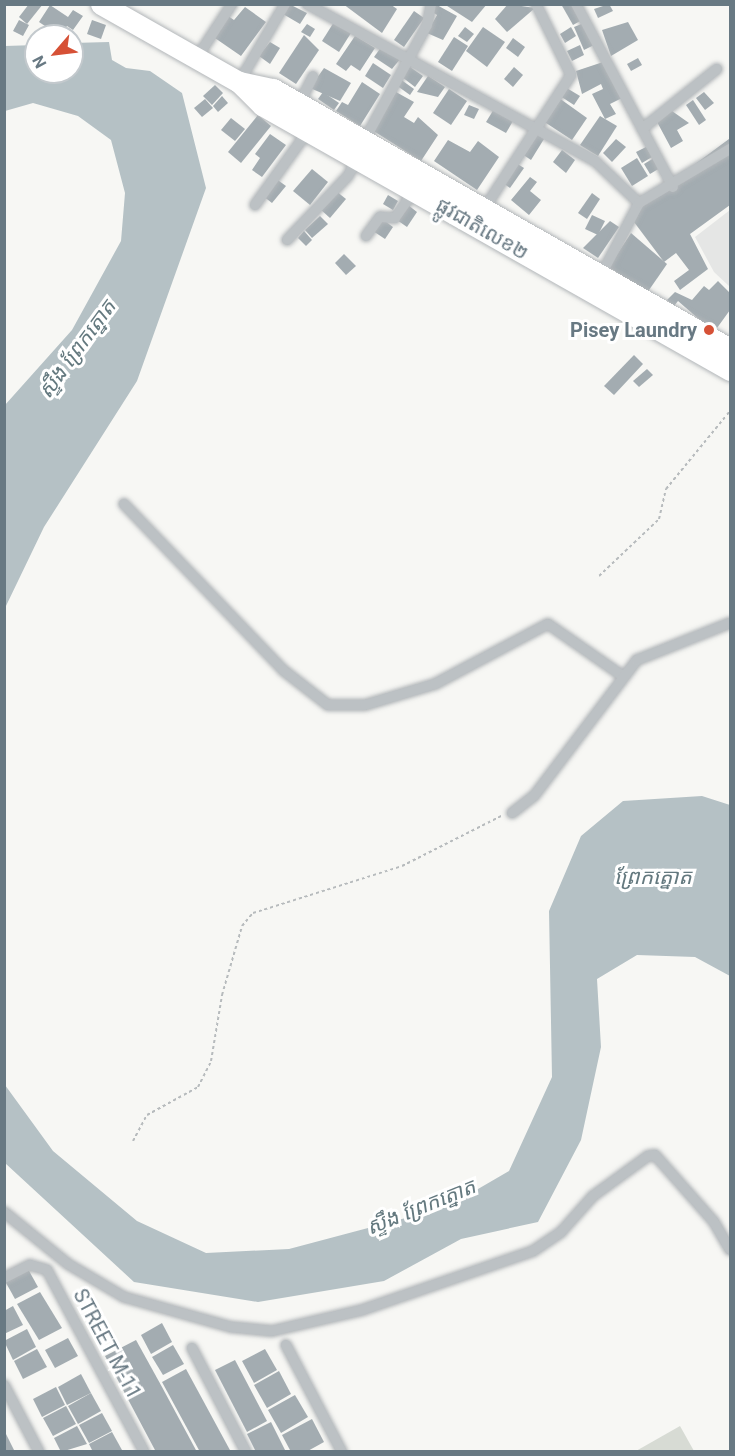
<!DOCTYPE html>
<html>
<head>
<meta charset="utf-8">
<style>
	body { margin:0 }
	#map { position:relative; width:735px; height:1456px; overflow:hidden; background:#f7f7f4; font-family:Roboto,"Noto Sans Khmer",sans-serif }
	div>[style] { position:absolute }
	.built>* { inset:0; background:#e5e6e5 }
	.green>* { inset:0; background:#d7dbd4 }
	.water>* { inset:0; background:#b5c1c5 }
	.building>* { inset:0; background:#a3acb1 }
	.path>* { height:2px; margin-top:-1px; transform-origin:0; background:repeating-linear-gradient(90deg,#b7bbbd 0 3px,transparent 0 6px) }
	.roads { filter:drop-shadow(0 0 2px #b2b6b9) drop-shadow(0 0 2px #b2b6b9) }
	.minor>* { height:10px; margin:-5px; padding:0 5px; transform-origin:5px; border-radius:5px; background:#bcc1c4 }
	.highway>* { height:21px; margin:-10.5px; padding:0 10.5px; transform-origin:10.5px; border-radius:10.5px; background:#fff }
	.dots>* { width:16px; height:16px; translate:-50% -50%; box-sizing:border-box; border:3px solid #fff; border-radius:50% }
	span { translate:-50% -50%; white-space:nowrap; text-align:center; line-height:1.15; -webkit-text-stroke:6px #fff; paint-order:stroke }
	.street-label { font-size:20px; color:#687983 }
	.poi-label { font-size:20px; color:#687983; font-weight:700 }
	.right { translate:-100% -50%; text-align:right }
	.water-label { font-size:21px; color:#64797f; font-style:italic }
	.frame { position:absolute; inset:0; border:6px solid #687983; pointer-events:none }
	.north { position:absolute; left:24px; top:24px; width:60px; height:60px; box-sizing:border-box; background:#fff; border:2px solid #c3c9cd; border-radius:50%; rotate:242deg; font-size:16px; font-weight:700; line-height:24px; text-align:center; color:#687983 }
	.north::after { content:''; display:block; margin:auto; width:21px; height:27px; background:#d65136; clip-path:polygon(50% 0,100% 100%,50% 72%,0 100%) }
</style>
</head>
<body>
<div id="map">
	<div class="built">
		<i style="clip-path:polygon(730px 210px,730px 287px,714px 272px,695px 237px)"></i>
	</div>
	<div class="green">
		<i style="clip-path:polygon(680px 1426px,694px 1451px,636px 1451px)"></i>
	</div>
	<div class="water">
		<i style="clip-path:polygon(109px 42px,112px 60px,126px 68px,150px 71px,182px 93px,206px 188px,137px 381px,44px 527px,5px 608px,5px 405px,72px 330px,121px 241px,125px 193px,111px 140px,78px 116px,33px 103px,5px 111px,5px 46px,36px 45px,36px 72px,72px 72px,72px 43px)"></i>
		<i style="clip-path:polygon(702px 796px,730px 805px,730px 976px,695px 957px,637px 955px,597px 979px,601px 1047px,581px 1140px,538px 1222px,461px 1239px,384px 1281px,258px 1302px,134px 1282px,5px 1163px,5px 1085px,53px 1151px,137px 1221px,206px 1253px,289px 1249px,447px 1207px,509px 1171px,552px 1077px,549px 911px,581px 836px,623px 801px)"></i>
	</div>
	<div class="building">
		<i style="clip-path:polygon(29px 4px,43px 4px,27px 24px,19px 17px)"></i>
		<i style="clip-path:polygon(289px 4px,307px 13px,300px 24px,283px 14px)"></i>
		<i style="clip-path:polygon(343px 4px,390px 4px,397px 9px,382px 33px)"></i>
		<i style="clip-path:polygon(435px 4px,457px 16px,443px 40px,427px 33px,437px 15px,431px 11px)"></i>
		<i style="clip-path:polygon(444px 4px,487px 4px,472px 22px)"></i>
		<i style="clip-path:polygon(508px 4px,535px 8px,507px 32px,495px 19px)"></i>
		<i style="clip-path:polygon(561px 4px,573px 4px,582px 20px,573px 25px)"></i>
		<i style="clip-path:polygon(609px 4px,613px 11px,598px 18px,594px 9px)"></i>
		<i style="clip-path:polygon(50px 5px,68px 17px,73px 10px,83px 16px,73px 30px,67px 26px,60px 36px,39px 22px)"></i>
		<i style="clip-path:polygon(245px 7px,266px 22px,241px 56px,212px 36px,225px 14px,234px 20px)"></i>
		<i style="clip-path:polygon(414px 11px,424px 18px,404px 47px,394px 40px)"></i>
		<i style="clip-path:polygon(19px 20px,29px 25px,23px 36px,13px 31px)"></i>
		<i style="clip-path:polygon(92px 20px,106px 25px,101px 39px,87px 34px)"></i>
		<i style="clip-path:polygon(334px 22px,351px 33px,339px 52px,322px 41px)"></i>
		<i style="clip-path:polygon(628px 22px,638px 40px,611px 56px,602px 30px)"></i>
		<i style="clip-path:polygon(584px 23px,594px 45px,584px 50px,574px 27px)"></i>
		<i style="clip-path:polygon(307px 24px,315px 29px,310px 37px,301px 32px)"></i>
		<i style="clip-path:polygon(465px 27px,474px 34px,467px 42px,458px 36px)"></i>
		<i style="clip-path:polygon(483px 27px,505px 42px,487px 67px,466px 51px)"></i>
		<i style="clip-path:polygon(571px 27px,576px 36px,565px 43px,560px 34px)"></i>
		<i style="clip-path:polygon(304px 35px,319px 50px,296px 84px,279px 73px)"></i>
		<i style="clip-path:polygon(355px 36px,375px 48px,360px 71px,351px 65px,346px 71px,336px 64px)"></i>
		<i style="clip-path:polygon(454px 37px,468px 46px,452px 71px,438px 62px)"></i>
		<i style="clip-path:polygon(513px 38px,525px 47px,518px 57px,506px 48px)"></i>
		<i style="clip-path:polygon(270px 42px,280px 48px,270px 64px,259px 56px)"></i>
		<i style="clip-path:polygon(580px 45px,584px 55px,572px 61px,567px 51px)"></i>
		<i style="clip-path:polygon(382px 46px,401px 58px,392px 69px,374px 57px)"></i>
		<i style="clip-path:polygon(638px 58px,642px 65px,631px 71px,627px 64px)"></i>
		<i style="clip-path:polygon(603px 62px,622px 98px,610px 104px,616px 114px,605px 119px,592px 94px,603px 89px,601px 84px,582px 94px,576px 71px)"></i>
		<i style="clip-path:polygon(373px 63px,391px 75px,383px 88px,365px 76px)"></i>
		<i style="clip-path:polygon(410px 67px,423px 76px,415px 87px,402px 77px)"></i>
		<i style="clip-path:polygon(514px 67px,523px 75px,513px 87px,504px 79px)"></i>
		<i style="clip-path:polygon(324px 68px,351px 83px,340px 101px,310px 88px)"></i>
		<i style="clip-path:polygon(428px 76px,445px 87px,438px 97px,417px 92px)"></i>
		<i style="clip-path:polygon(400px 79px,414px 89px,410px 95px,396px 85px)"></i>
		<i style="clip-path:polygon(362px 82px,380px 94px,360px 126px,336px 111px,342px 102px,348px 105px)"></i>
		<i style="clip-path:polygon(215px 85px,223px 93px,212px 105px,203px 96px)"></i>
		<i style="clip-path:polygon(565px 87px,580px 96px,574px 105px,560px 96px)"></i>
		<i style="clip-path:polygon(449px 89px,467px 101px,451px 125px,433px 113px)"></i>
		<i style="clip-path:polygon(323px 92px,339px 103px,334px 110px,318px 99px)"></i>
		<i style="clip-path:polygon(396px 92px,414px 102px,404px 117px,414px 123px,418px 117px,438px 135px,421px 161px,372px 130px)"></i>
		<i style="clip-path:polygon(704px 92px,714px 103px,705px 110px,696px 98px)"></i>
		<i style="clip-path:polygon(222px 96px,228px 103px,218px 112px,213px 106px)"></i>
		<i style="clip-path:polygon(559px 98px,587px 118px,572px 140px,543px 121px)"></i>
		<i style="clip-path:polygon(205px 99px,213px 108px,202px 117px,194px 108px)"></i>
		<i style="clip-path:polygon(693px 100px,706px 120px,699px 125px,686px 105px)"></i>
		<i style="clip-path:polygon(469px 105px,479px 109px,474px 119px,464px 115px)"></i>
		<i style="clip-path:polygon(494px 109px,513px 121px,506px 133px,486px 122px)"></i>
		<i style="clip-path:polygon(672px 111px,689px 123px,677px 130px,683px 141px,671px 148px,656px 120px)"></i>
		<i style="clip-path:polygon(258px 115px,271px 126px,241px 163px,228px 152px)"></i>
		<i style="clip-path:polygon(600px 116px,617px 126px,598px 156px,580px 145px)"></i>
		<i style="clip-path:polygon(231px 118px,245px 129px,235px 141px,221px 130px)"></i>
		<i style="clip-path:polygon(535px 133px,544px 139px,531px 160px,522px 154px)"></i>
		<i style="clip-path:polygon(270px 134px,286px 145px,262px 177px,252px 170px,260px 158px,255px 154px)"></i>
		<i style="clip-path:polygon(616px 139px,626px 147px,612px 162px,603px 153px)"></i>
		<i style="clip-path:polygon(729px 139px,730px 205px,690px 234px,708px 269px,680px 290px,674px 281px,689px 270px,676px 253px,664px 262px,628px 214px)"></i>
		<i style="clip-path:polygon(448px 140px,470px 152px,478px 141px,499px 157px,477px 190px,434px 161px)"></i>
		<i style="clip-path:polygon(646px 147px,652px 157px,642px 163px,636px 152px)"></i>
		<i style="clip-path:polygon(562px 150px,575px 160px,566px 173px,553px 162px)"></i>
		<i style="clip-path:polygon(637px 158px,648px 176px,632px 186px,621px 168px)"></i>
		<i style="clip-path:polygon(654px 158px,660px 168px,650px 174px,644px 164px)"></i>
		<i style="clip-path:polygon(516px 163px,524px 168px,510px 188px,503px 183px)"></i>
		<i style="clip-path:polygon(312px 169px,328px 182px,310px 205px,293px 191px)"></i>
		<i style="clip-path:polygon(530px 177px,537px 182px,530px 191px,541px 200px,529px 215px,511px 200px)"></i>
		<i style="clip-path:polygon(275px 178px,286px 186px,272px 203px,263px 196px)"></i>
		<i style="clip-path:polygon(336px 191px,346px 199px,330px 218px,320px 209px)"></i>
		<i style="clip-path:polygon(592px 193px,600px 199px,587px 219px,578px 213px)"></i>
		<i style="clip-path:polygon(388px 195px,398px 201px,393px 210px,383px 204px)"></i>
		<i style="clip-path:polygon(408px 205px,417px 212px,407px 227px,397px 220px)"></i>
		<i style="clip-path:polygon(592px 215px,605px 221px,598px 235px,585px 229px)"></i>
		<i style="clip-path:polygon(320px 216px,328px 224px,312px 238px,305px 230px)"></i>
		<i style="clip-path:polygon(382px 219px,393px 227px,385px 239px,373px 231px)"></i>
		<i style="clip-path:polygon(610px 221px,619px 227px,598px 258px,583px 248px)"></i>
		<i style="clip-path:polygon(304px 231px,312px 240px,306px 246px,298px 238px)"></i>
		<i style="clip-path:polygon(631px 233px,667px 264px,647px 293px,609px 267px)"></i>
		<i style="clip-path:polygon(344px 254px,356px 266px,346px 275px,335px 263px)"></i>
		<i style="clip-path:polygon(718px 281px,730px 293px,730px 310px,717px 328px,708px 327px,678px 301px,674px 306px,667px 300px,675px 292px,692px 300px,704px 286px,709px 290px)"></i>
		<i style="clip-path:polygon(634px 355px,643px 364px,614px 395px,604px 386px)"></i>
		<i style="clip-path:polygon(647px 369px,653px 375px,639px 387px,633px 381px)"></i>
		<i style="clip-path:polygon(28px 1269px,38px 1287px,15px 1299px,5px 1281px)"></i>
		<i style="clip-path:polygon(40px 1292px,62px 1328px,39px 1340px,17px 1304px)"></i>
		<i style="clip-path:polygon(13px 1306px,23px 1325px,4px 1334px,4px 1311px)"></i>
		<i style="clip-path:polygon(162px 1323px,172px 1342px,151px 1354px,141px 1335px)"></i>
		<i style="clip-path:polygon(27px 1329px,36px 1347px,13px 1360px,4px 1341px)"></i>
		<i style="clip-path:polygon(68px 1338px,78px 1356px,55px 1368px,45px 1350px)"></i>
		<i style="clip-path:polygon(136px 1340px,162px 1387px,197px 1452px,156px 1452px,105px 1356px)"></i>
		<i style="clip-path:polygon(173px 1345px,184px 1364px,163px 1375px,152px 1357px)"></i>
		<i style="clip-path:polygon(37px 1349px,47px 1367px,23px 1379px,14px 1361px)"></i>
		<i style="clip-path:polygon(265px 1349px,277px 1370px,254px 1383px,242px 1361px)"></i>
		<i style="clip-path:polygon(235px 1360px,267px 1421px,247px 1432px,215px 1370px)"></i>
		<i style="clip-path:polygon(186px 1369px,231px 1452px,200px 1452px,162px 1382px)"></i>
		<i style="clip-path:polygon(279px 1371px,291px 1394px,267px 1408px,254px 1385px)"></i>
		<i style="clip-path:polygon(81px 1374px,91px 1393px,67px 1405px,58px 1387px)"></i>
		<i style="clip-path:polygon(56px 1387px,65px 1405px,42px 1417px,33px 1399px)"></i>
		<i style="clip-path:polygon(91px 1393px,101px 1411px,78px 1424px,68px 1406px)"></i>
		<i style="clip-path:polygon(295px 1395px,308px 1417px,281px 1433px,268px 1410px)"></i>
		<i style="clip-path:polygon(66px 1406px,76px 1424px,53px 1436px,43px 1418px)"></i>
		<i style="clip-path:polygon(102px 1413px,112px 1431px,89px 1443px,79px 1425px)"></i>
		<i style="clip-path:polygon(312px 1419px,324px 1442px,306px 1452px,291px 1452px,282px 1435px)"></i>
		<i style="clip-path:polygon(271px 1422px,286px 1452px,256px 1452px,247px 1434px)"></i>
		<i style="clip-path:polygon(77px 1426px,87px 1444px,61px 1452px,54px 1438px)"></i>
		<i style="clip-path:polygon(112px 1432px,122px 1450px,93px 1452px,89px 1444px)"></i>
		<i style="clip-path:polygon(6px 1434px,15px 1452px,4px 1452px)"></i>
	</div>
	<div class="path">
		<i style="left:599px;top:576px;width:83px;rotate:-43.5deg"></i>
		<i style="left:659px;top:519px;width:31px;rotate:-77deg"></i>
		<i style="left:666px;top:489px;width:101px;rotate:-50.6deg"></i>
		<i style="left:133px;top:1141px;width:30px;rotate:-62deg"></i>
		<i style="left:147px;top:1115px;width:58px;rotate:-28.8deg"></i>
		<i style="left:198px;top:1087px;width:29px;rotate:-63deg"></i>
		<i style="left:211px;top:1061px;width:67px;rotate:-80.5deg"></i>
		<i style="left:222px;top:995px;width:72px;rotate:-73.8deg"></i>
		<i style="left:242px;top:926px;width:17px;rotate:-50deg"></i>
		<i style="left:253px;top:913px;width:156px;rotate:-17.5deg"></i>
		<i style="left:402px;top:866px;width:113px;rotate:-26.8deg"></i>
	</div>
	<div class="roads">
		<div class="minor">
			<i style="left:307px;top:4px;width:328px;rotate:28.6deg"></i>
			<i style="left:595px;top:161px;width:61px;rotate:43.7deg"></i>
			<i style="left:576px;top:4px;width:207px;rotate:62.1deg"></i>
			<i style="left:196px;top:59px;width:66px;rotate:-56.8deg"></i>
			<i style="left:239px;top:82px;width:91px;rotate:-59.5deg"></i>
			<i style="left:299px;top:104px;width:31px;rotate:-63deg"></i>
			<i style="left:642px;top:129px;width:96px;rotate:-38.7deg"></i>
			<i style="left:364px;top:141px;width:132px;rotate:-61.5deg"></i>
			<i style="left:427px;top:25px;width:21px;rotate:-79deg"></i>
			<i style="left:255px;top:205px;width:91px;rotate:-54.4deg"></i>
			<i style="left:484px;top:209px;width:160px;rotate:-57deg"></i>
			<i style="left:571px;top:75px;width:79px;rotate:-116.2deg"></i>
			<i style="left:366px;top:236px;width:24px;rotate:-54deg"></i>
			<i style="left:380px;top:217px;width:15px;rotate:4deg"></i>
			<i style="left:395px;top:218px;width:33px;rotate:-55deg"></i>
			<i style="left:287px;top:240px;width:88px;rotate:-46.4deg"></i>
			<i style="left:348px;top:176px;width:20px;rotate:-63deg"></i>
			<i style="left:601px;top:275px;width:81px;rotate:-62.2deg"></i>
			<i style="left:639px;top:203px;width:106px;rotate:-30.7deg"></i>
			<i style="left:124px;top:504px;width:230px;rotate:46.2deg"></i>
			<i style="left:283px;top:670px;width:57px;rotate:37.9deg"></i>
			<i style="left:328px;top:705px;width:37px"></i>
			<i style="left:365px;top:705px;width:73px;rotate:-16.7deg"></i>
			<i style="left:435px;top:684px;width:128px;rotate:-28deg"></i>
			<i style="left:548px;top:624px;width:89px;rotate:34.9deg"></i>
			<i style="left:512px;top:813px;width:28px;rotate:-38deg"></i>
			<i style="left:534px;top:796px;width:171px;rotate:-52.9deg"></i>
			<i style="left:637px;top:660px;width:100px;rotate:-21.7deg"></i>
			<i style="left:4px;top:1212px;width:82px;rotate:39.1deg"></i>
			<i style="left:68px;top:1264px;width:65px;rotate:30.5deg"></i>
			<i style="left:124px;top:1297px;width:111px;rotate:15.7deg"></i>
			<i style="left:231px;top:1327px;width:41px;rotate:5.6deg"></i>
			<i style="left:272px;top:1331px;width:92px;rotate:-13.1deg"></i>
			<i style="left:362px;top:1310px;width:181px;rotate:-19deg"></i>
			<i style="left:533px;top:1251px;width:34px;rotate:-34deg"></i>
			<i style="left:561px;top:1232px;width:48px;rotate:-48.4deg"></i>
			<i style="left:593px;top:1196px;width:68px;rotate:-36deg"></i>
			<i style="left:648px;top:1156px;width:7px;rotate:-8deg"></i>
			<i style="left:655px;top:1155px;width:89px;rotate:48.6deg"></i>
			<i style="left:714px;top:1222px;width:32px;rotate:60deg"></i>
			<i style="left:4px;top:1278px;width:29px;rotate:-27deg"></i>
			<i style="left:30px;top:1265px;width:18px;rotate:16deg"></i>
			<i style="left:47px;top:1270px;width:206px;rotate:61.9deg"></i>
			<i style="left:286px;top:1345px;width:121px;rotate:62.4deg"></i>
			<i style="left:192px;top:1348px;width:117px;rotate:62.6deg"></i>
			<i style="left:4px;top:1385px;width:76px;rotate:62.4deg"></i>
		</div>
		<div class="highway">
			<i style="left:101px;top:4px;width:159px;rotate:29.5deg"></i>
			<i style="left:239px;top:82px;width:33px;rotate:45deg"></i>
			<i style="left:262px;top:105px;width:538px;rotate:29.52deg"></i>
			<i style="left:239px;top:82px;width:35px;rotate:12deg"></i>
			<i style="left:273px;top:89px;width:526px;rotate:29.64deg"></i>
		</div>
	</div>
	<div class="dots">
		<i style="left:709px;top:330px;background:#d65136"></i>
	</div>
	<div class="street-label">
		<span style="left:482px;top:229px;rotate:30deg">ផ្លូវជាតិលេខ២</span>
		<span style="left:107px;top:1344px;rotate:62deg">STREET M-11</span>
	</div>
	<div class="poi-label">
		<span class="right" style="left:697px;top:330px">Pisey Laundry</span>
	</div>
	<div class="water-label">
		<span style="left:77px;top:349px;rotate:-54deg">ស្ទឹង ព្រែកត្នោត</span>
		<span style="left:653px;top:877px">ព្រែកត្នោត</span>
		<span style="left:421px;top:1207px;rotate:-22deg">ស្ទឹង ព្រែកត្នោត</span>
	</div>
	<div class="frame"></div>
	<div class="north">N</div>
</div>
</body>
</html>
